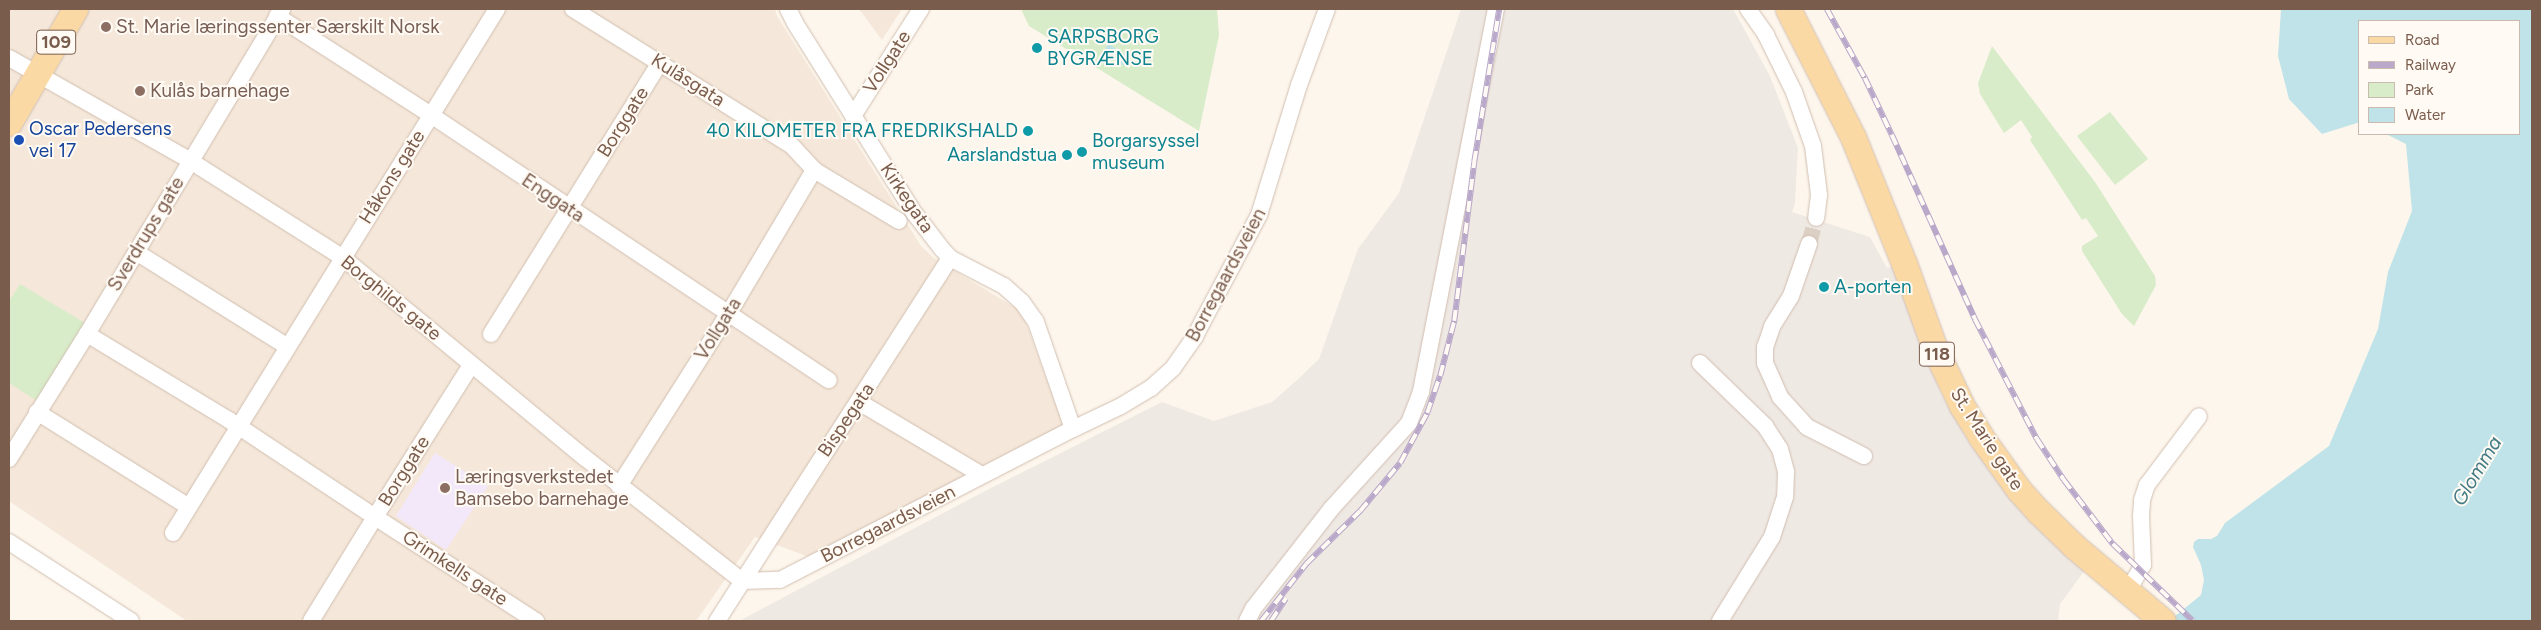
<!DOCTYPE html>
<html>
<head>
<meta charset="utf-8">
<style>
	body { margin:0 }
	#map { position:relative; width:2541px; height:630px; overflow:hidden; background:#fdf6ec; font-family:Figtree,sans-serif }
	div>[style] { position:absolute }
	.residential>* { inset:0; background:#f5e8da }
	.industrial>* { inset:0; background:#efe9e4 }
	.education>* { inset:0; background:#f3e8fa }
	.green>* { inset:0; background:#d8ecc9 }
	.water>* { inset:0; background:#bfe3e8 }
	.minor-tunnel>* { height:16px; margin-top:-8px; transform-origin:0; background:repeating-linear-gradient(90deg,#dcd0c4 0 16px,transparent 0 24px) }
	.roads { filter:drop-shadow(0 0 1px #d1beb0) drop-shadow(0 0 1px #d1beb0) }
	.minor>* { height:16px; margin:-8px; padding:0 8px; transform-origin:8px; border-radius:8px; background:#fff }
	.primary>* { height:25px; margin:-12.5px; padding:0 12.5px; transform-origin:12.5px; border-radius:12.5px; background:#fbd9a5 }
	.rail>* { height:5.5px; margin-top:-2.75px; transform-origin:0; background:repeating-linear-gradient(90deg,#fffaf3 0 11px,#b9a8c9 0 22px); box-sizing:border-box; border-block:1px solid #b9a8c9 }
	.dots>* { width:14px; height:14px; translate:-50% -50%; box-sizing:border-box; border:2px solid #fffaf3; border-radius:50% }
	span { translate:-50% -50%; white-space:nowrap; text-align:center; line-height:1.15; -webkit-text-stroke:4px #fffaf3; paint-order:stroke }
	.shield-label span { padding:1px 4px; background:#fffaf3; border:1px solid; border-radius:4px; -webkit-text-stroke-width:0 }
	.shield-label { font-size:18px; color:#7a5c4d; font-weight:700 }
	.education-label { font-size:19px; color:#785e54 }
	.left { translate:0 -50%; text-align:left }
	.culture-label { font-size:19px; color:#0d838f }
	.right { translate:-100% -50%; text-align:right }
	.street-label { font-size:19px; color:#7a5c4d }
	.transit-label { font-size:19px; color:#164399 }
	.water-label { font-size:20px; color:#437c86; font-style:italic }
	.frame { position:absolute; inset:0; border:10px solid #7a5c4d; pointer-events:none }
	.legend { position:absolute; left:2358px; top:20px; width:162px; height:115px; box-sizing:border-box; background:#fffaf3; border:1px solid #cabbb1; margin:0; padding:6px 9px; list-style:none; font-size:15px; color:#7a5c4d }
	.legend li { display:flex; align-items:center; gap:10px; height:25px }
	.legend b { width:25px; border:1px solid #cabbb1 }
</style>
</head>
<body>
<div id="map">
	<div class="residential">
		<i style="clip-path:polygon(9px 9px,775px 9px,777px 16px,921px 246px,934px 258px,1022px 312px,1064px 427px,809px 557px,755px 537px,696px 621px,187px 621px,9px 501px)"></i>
		<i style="clip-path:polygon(859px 9px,902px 9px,882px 40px)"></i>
	</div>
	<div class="industrial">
		<i style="clip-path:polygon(1461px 9px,1733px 9px,1770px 76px,1798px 148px,1795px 203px,1792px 212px,1870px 237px,1887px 268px,1894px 266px,1941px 394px,1970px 444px,2022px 511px,2085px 570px,2060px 604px,2058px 621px,739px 621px,985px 491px,1162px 402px,1214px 421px,1272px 402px,1296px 381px,1319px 359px,1358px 249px,1399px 193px)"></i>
	</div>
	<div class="education">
		<i style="clip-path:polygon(435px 453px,488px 486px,446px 550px,396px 516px)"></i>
	</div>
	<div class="green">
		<i style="clip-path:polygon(1021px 9px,1217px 9px,1219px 35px,1199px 131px,1029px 26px)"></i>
		<i style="clip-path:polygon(1992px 46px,2095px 182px,2155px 276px,2156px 285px,2134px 326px,2122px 314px,2082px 251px,2082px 246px,2098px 236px,2086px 218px,2082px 220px,2030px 140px,2032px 137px,2021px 120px,2004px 133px,1980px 94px,1978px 83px)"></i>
		<i style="clip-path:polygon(2110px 112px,2148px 159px,2115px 185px,2077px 136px)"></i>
		<i style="clip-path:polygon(20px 284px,85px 323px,42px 404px,9px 383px,9px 301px)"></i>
	</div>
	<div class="water">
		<i style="clip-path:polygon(2281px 9px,2532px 9px,2532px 621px,2169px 621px,2201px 595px,2204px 580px,2201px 565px,2193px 547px,2194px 542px,2198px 539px,2211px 539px,2217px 536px,2225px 523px,2329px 446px,2378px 329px,2388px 272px,2412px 211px,2406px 144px,2386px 134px,2520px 134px,2520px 21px,2360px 21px,2360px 122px,2322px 134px,2289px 99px,2278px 56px)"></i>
		<i style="clip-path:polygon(1108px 44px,1130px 57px,1124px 66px,1103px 53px)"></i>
	</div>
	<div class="minor-tunnel">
		<i style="left:1809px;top:244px;width:27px;rotate:-75deg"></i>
	</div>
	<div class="roads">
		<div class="minor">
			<i style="left:573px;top:9px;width:258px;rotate:32deg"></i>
			<i style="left:792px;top:146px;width:33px;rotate:47deg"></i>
			<i style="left:814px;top:170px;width:99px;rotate:31deg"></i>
			<i style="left:788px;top:9px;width:16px;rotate:63deg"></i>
			<i style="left:795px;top:23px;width:226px;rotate:57.9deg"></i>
			<i style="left:915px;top:214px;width:44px;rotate:52.4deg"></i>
			<i style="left:942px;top:249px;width:12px;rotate:48deg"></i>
			<i style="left:950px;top:258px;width:61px;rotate:27.4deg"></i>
			<i style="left:1004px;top:286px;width:24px;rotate:42deg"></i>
			<i style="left:1022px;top:302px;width:24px;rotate:55deg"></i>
			<i style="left:1036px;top:322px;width:113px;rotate:70.9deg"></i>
			<i style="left:1073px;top:429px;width:53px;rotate:-25.6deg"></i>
			<i style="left:1121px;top:406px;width:35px;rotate:-31deg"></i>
			<i style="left:1151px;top:388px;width:30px;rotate:-42deg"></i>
			<i style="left:1173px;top:368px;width:39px;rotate:-55deg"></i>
			<i style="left:1195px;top:336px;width:137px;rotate:-62.1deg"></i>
			<i style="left:1259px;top:215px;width:136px;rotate:-72.9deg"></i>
			<i style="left:1299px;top:85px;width:81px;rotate:-69.8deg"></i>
			<i style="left:1748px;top:9px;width:32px;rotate:55deg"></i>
			<i style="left:1766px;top:35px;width:64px;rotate:63.8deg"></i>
			<i style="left:1794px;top:92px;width:57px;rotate:70.6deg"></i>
			<i style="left:1813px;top:146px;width:49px;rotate:83deg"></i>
			<i style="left:1819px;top:195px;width:23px;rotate:97deg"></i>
			<i style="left:277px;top:16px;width:183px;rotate:32.7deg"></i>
			<i style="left:431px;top:115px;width:478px;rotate:33.7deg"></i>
			<i style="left:9px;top:58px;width:207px;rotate:29.5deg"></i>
			<i style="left:189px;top:160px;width:181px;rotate:32.4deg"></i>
			<i style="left:342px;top:257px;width:314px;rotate:39.6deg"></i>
			<i style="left:584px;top:457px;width:201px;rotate:38.1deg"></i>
			<i style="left:853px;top:116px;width:127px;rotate:-57.6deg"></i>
			<i style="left:1809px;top:244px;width:55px;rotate:109.1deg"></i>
			<i style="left:1791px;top:296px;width:36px;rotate:122deg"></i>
			<i style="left:1772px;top:327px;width:21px;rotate:109deg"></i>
			<i style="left:1765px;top:347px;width:16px;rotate:90deg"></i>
			<i style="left:1765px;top:363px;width:37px;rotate:66deg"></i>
			<i style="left:1780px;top:397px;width:40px;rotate:48deg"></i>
			<i style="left:1807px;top:427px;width:64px;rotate:27deg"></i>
			<i style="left:136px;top:252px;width:179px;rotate:32deg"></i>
			<i style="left:87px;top:334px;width:166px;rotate:31.2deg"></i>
			<i style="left:229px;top:420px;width:175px;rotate:33.6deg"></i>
			<i style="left:375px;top:517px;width:180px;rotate:-57.7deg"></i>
			<i style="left:491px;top:334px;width:320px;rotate:-58.1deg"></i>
			<i style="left:1700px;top:363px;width:91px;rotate:44.1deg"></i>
			<i style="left:1765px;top:426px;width:27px;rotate:57deg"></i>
			<i style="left:1780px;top:449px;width:24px;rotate:75deg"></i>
			<i style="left:1786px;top:472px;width:25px;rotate:92deg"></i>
			<i style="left:1785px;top:497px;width:42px;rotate:108deg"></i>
			<i style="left:1772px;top:537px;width:99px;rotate:121.8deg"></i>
			<i style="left:859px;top:402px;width:143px;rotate:30.7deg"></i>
			<i style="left:37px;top:412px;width:179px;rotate:32deg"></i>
			<i style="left:9px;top:459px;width:147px;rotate:-58deg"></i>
			<i style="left:87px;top:334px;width:379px;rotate:-59deg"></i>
			<i style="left:619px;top:486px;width:217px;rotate:-57.6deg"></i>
			<i style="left:735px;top:303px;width:155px;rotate:-59.3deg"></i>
			<i style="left:173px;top:533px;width:616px;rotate:-58.27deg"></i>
			<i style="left:9px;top:542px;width:145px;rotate:32.9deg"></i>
			<i style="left:742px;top:581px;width:38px;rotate:-2deg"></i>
			<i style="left:780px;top:580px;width:330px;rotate:-27.3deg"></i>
			<i style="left:2125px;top:589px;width:11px;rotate:-41deg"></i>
			<i style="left:2133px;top:582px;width:20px;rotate:-60deg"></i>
			<i style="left:2143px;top:565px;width:49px;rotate:-92.3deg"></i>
			<i style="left:2141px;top:516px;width:16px;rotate:-86deg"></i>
			<i style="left:2142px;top:500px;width:16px;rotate:-72deg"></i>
			<i style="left:2147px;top:485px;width:86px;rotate:-53deg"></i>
			<i style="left:311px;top:621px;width:122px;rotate:-58.4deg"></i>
			<i style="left:375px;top:517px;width:192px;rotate:32.9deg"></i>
			<i style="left:717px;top:621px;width:431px;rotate:-57.3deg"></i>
			<i style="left:1247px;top:621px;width:13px;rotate:-63deg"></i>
			<i style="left:1253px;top:609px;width:127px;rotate:-52deg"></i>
			<i style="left:1331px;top:509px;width:116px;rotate:-47.8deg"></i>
			<i style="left:1409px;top:423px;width:34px;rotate:-69deg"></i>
			<i style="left:1421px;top:391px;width:389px;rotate:-78.9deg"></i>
		</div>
		<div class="primary">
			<i style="left:1788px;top:9px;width:144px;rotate:63.1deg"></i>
			<i style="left:1853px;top:137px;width:136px;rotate:68deg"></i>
			<i style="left:1904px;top:263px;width:91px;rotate:70.2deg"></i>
			<i style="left:1935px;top:349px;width:63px;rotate:64.7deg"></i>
			<i style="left:1962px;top:406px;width:36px;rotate:58deg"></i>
			<i style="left:1981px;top:437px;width:65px;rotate:54.4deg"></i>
			<i style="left:2019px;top:490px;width:30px;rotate:48deg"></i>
			<i style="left:2039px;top:512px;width:49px;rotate:44.2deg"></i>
			<i style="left:2074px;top:546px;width:116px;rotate:40.1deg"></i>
			<i style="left:9px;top:123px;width:132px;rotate:-59.9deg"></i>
		</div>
	</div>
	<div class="rail">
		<i style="left:1827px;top:9px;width:79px;rotate:61.2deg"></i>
		<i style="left:1865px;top:78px;width:63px;rotate:64.7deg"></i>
		<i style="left:1892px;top:135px;width:202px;rotate:65.7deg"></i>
		<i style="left:1975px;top:319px;width:135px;rotate:62.7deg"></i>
		<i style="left:2037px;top:439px;width:49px;rotate:56.6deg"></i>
		<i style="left:2064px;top:480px;width:81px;rotate:52.6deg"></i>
		<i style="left:2113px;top:544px;width:111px;rotate:43.9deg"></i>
		<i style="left:1261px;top:621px;width:73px;rotate:-51.7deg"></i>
		<i style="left:1306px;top:564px;width:76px;rotate:-44.5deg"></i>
		<i style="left:1360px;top:511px;width:62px;rotate:-50.2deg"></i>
		<i style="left:1400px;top:463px;width:57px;rotate:-61.6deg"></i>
		<i style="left:1427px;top:413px;width:39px;rotate:-71deg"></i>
		<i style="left:1440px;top:376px;width:57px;rotate:-75.7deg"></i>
		<i style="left:1454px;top:321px;width:160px;rotate:-82.8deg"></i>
		<i style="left:1474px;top:162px;width:155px;rotate:-80.7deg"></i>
		<i style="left:1271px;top:621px;width:27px;rotate:-57deg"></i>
	</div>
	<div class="dots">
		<i style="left:106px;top:27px;background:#8d6e63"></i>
		<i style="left:1037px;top:48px;background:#0f9aa8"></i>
		<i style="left:140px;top:91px;background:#8d6e63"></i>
		<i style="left:1028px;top:131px;background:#0f9aa8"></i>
		<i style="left:19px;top:140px;background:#1a4fb4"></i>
		<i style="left:1082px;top:152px;background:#0f9aa8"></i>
		<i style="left:1067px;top:155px;background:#0f9aa8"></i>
		<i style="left:1824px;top:287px;background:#0f9aa8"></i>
		<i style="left:445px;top:488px;background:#8d6e63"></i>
	</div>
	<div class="shield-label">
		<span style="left:56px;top:42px">109</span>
		<span style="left:1937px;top:354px">118</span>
	</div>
	<div class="education-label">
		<span class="left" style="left:116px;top:27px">St. Marie læringssenter Særskilt Norsk</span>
		<span class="left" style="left:150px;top:91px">Kulås barnehage</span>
		<span class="left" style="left:455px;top:488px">Læringsverkstedet<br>Bamsebo barnehage</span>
	</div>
	<div class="culture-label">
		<span class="left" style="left:1047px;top:48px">SARPSBORG<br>BYGRÆNSE</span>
		<span class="right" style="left:1018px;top:131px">40 KILOMETER FRA FREDRIKSHALD</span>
		<span class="left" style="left:1092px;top:152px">Borgarsyssel<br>museum</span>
		<span class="right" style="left:1057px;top:155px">Aarslandstua</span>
		<span class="left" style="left:1834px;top:287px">A-porten</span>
	</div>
	<div class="street-label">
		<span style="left:887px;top:62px;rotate:-57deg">Vollgate</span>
		<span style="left:688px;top:80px;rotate:32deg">Kulåsgata</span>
		<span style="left:623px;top:122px;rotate:-58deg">Borggate</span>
		<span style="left:392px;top:177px;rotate:-58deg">Håkons gate</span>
		<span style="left:553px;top:198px;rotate:34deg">Enggata</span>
		<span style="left:907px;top:198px;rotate:56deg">Kirkegata</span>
		<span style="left:146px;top:234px;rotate:-59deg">Sverdrups gate</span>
		<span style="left:1226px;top:275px;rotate:-62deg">Borregaardsveien</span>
		<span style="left:391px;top:298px;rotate:39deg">Borghilds gate</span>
		<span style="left:718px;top:329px;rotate:-58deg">Vollgata</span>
		<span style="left:846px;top:420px;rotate:-56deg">Bispegata</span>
		<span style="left:1987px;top:439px;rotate:57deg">St. Marie gate</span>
		<span style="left:404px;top:471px;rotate:-58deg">Borggate</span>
		<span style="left:888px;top:524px;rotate:-27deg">Borregaardsveien</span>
		<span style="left:455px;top:568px;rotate:33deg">Grimkells gate</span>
	</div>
	<div class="transit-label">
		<span class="left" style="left:29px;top:140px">Oscar Pedersens<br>vei 17</span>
	</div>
	<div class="water-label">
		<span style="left:2477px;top:471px;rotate:-59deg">Glomma</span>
	</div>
	<div class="frame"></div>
	<ul class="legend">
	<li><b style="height:6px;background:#fbd9a5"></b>Road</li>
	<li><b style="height:6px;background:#b9a8c9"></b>Railway</li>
	<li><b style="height:14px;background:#d8ecc9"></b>Park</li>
	<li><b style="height:14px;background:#bfe3e8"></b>Water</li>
	</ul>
</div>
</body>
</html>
